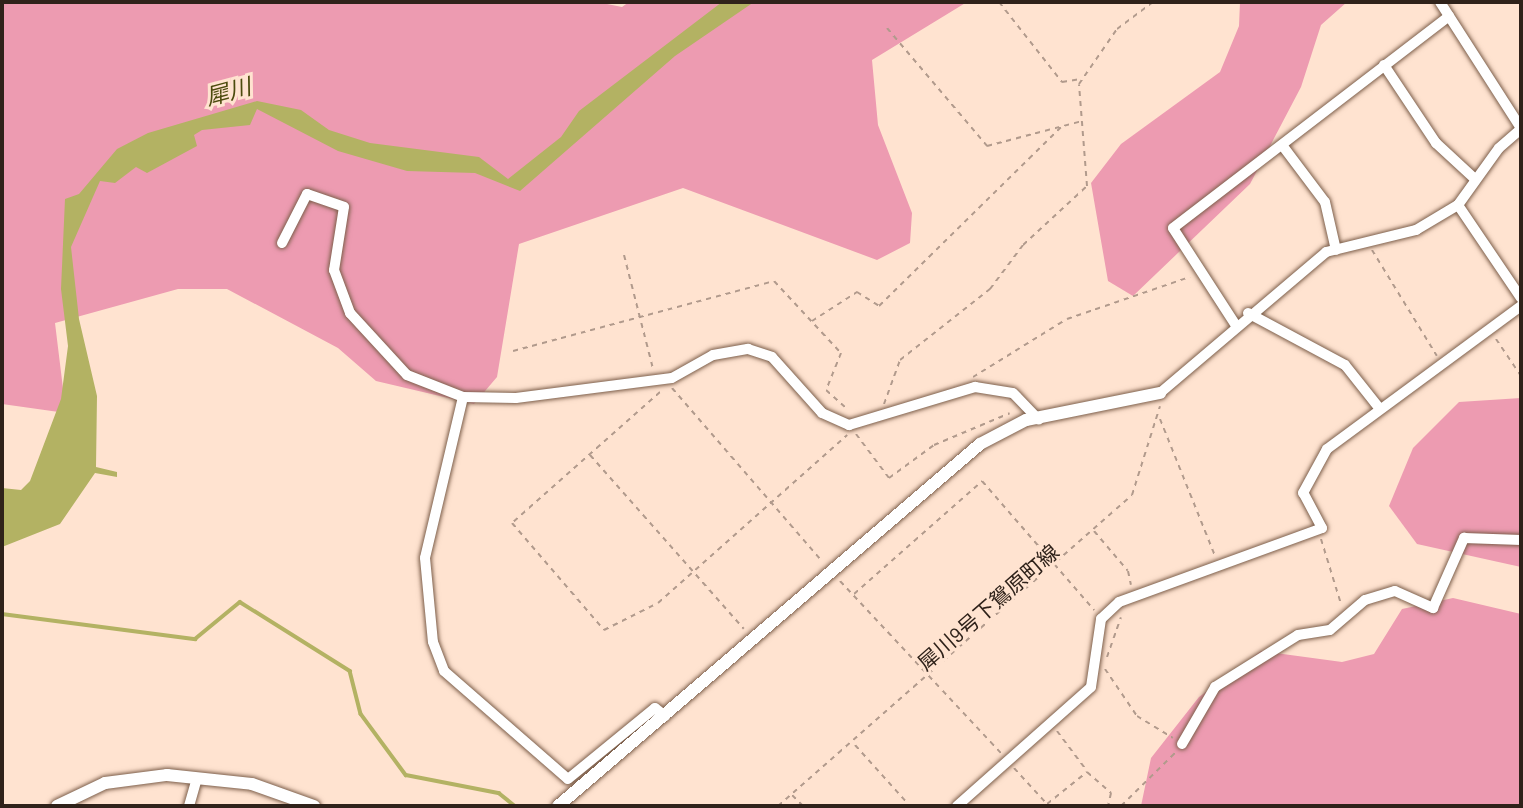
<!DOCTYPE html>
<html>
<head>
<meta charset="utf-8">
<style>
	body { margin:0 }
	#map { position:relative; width:1523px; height:808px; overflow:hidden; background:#ffe3d0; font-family:Barlow,"Noto Sans JP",sans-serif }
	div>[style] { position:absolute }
	.forest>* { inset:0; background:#ed9bb1 }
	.water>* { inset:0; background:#b3b263 }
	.stream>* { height:3.5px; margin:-1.75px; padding:0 1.75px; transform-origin:1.75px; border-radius:1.75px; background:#b3b263 }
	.path>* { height:2px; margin-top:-1px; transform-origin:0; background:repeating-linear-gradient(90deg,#b19a8c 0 5px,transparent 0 10px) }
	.roads { filter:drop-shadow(0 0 2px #7d5f4b) drop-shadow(0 0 2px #7d5f4b) }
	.minor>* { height:10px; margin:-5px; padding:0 5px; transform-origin:5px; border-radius:5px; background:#fff }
	.tertiary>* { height:12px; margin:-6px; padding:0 6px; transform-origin:6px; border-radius:6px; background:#fff }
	span { translate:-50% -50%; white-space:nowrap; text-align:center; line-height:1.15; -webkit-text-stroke:6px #ffe3d0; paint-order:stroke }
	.street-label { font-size:21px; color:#2f221a }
	.water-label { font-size:23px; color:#4d4b0e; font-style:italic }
	.frame { position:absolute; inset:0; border:4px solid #2f221a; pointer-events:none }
</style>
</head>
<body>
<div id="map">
	<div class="forest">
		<i style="clip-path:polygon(2px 2px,597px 2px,622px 7px,629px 2px,967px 2px,872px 60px,878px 125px,912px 213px,910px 243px,877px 260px,683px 188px,519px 244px,497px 377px,474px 404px,376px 381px,338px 348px,227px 289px,178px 289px,55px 323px,66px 413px,2px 404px)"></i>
		<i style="clip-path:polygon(1240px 2px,1347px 2px,1321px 25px,1301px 87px,1250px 184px,1133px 296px,1108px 281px,1091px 183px,1121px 144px,1220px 72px,1239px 26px)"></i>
		<i style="clip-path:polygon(1521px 398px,1521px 567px,1417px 544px,1389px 506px,1413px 448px,1459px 402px)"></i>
		<i style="clip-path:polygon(1453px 598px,1521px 614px,1521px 806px,1141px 806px,1151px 758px,1199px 697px,1261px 651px,1342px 662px,1374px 654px,1402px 609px)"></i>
	</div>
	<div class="water">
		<i style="clip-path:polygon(722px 2px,754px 2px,675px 56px,520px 191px,475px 173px,407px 171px,338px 151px,257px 109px,250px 125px,202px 130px,194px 135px,197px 146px,147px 173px,136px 167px,115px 183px,100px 181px,71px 247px,79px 319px,97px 396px,96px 467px,117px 472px,117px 477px,95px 473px,60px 524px,2px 547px,2px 488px,21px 490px,30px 481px,61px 399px,68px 346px,61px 289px,65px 199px,79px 194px,117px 149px,148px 133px,257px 101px,301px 110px,329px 130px,370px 143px,479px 157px,508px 179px,561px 137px,579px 111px)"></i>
	</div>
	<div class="stream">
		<i style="left:2px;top:614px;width:195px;rotate:7.4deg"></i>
		<i style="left:195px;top:639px;width:58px;rotate:-39.4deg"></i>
		<i style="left:240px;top:602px;width:130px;rotate:32.1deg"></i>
		<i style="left:350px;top:671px;width:44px;rotate:75.7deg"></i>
		<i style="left:361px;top:714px;width:76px;rotate:53.6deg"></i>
		<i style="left:406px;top:775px;width:95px;rotate:11deg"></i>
		<i style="left:499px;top:793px;width:21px;rotate:39deg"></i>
	</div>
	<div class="path">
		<i style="left:999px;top:2px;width:102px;rotate:51.8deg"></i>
		<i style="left:1062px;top:82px;width:19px;rotate:-9deg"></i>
		<i style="left:887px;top:28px;width:155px;rotate:49.7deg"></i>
		<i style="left:987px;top:146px;width:98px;rotate:-14.7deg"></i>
		<i style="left:1372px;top:250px;width:124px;rotate:58.5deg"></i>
		<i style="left:624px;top:255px;width:118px;rotate:75.7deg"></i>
		<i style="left:812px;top:321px;width:54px;rotate:-32.8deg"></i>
		<i style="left:857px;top:292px;width:26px;rotate:32deg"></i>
		<i style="left:879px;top:306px;width:255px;rotate:-44.5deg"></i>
		<i style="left:1496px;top:339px;width:45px;rotate:56deg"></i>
		<i style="left:513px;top:351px;width:270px;rotate:-15deg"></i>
		<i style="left:774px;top:281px;width:98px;rotate:47.1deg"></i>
		<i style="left:841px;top:353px;width:40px;rotate:112deg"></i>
		<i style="left:826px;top:390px;width:27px;rotate:42deg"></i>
		<i style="left:973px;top:377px;width:110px;rotate:-31.7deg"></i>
		<i style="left:1067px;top:319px;width:130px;rotate:-18.9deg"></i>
		<i style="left:672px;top:388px;width:229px;rotate:49.1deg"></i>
		<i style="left:660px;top:392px;width:198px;rotate:138.5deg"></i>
		<i style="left:512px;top:523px;width:141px;rotate:49.3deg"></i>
		<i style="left:604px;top:630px;width:60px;rotate:-26.6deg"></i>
		<i style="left:658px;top:603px;width:253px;rotate:-41.6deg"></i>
		<i style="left:884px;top:404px;width:47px;rotate:-70deg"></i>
		<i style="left:900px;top:360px;width:115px;rotate:-38.3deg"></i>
		<i style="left:990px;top:289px;width:55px;rotate:-53.1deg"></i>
		<i style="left:1023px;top:245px;width:87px;rotate:-42.7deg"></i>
		<i style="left:1087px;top:186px;width:102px;rotate:-94.5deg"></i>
		<i style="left:1079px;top:84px;width:67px;rotate:-55.4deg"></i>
		<i style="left:1117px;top:29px;width:45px;rotate:-36.9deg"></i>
		<i style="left:1160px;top:419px;width:148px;rotate:68.1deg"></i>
		<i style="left:856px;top:434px;width:55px;rotate:53.1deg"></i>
		<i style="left:889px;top:478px;width:56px;rotate:-36.3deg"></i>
		<i style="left:934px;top:445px;width:82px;rotate:-22.8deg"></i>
		<i style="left:590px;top:455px;width:232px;rotate:48.5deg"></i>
		<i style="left:1094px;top:531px;width:52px;rotate:49.6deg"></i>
		<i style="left:1128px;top:571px;width:14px;rotate:78deg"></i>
		<i style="left:1321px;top:539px;width:68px;rotate:72.9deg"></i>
		<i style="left:840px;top:581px;width:236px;rotate:46.9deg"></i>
		<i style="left:854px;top:594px;width:171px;rotate:-41.4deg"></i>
		<i style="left:982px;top:481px;width:171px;rotate:49deg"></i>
		<i style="left:1107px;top:657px;width:42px;rotate:-70.7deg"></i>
		<i style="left:1105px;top:669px;width:57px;rotate:55.8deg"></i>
		<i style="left:1137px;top:716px;width:42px;rotate:31.4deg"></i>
		<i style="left:1057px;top:731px;width:50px;rotate:53.1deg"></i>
		<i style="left:855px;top:745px;width:82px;rotate:48deg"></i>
		<i style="left:1014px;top:768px;width:49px;rotate:47.5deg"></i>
		<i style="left:1047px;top:804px;width:51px;rotate:-38.7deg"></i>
		<i style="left:1087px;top:772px;width:32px;rotate:41deg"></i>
		<i style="left:1111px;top:793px;width:13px;rotate:103deg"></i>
		<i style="left:792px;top:795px;width:16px;rotate:45deg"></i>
		<i style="left:778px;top:806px;width:471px;rotate:-41.3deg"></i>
		<i style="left:1132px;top:495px;width:93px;rotate:-72.5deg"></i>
		<i style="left:1121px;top:806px;width:76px;rotate:-44.5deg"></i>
	</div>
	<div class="roads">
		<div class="minor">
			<i style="left:1440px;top:2px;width:150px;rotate:57.3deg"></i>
			<i style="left:1384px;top:65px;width:94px;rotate:56.3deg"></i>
			<i style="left:1436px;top:143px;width:54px;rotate:42.8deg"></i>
			<i style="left:1282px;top:145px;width:71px;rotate:53deg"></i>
			<i style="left:1325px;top:202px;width:49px;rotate:77.1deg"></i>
			<i style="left:1458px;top:205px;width:112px;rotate:55.9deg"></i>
			<i style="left:282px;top:243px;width:55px;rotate:-63deg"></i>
			<i style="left:307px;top:194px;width:39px;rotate:19deg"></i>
			<i style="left:344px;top:207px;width:64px;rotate:99deg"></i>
			<i style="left:334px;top:270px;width:46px;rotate:69.6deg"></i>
			<i style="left:350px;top:313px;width:84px;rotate:47.4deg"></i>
			<i style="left:407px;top:375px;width:60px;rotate:21.4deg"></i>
			<i style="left:463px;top:397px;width:53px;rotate:1.1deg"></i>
			<i style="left:516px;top:398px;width:157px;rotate:-7.3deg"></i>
			<i style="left:672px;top:378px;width:47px;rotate:-29.3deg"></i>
			<i style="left:713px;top:355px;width:36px;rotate:-10deg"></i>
			<i style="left:748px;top:349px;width:25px;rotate:18deg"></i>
			<i style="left:772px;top:357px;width:75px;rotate:48.2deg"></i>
			<i style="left:822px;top:413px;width:30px;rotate:24deg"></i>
			<i style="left:849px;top:425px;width:132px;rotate:-16.8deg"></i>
			<i style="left:975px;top:387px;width:38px;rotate:9deg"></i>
			<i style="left:1013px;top:393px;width:37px;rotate:46deg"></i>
			<i style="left:1248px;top:313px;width:110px;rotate:28.2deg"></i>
			<i style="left:1345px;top:365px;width:56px;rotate:51.5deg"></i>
			<i style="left:1235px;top:324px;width:114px;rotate:-122.9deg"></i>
			<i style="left:1173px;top:228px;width:348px;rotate:-37.5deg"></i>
			<i style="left:1160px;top:393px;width:218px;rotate:-40.3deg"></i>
			<i style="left:1326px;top:252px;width:93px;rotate:-13.7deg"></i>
			<i style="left:1416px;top:230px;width:49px;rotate:-30.8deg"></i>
			<i style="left:1458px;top:205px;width:70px;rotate:-54.3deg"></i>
			<i style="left:1499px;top:148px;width:29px;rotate:-41deg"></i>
			<i style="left:463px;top:397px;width:165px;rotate:103.3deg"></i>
			<i style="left:425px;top:558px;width:84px;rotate:84.6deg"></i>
			<i style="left:433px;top:642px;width:31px;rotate:69deg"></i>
			<i style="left:444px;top:671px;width:164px;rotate:41.1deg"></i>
			<i style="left:568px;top:779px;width:112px;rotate:-39.2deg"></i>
			<i style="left:655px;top:708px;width:13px;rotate:39deg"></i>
			<i style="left:1182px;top:744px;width:66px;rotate:-59.9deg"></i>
			<i style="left:1215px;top:687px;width:98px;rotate:-32.1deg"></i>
			<i style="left:1298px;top:635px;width:32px;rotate:-9deg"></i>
			<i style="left:1330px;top:630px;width:46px;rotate:-40.6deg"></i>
			<i style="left:1365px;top:600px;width:31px;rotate:-17deg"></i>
			<i style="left:1395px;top:591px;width:42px;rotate:24.1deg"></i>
			<i style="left:1433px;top:608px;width:77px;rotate:-66.1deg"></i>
			<i style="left:1464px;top:538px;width:57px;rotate:2deg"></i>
			<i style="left:189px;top:806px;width:29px;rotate:-74deg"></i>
			<i style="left:957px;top:806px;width:179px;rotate:-41.6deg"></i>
			<i style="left:1091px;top:687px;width:69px;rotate:-81.6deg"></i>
			<i style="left:1101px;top:619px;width:25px;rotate:-43deg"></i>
			<i style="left:1119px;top:602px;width:216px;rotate:-20deg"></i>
			<i style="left:1322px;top:528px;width:40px;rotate:-118deg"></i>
			<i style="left:1303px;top:493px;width:50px;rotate:-61.4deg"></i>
			<i style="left:1327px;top:449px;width:241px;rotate:-36.4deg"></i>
		</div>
		<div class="tertiary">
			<i style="left:57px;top:806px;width:53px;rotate:-25.6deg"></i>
			<i style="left:105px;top:783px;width:63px;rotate:-7.4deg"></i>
			<i style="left:167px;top:775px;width:85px;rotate:6deg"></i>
			<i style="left:252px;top:784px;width:66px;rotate:19.5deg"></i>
			<i style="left:558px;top:806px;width:556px;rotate:-40.62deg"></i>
			<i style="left:980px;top:444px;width:52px;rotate:-27.6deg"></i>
			<i style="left:1026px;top:420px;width:137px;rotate:-11.4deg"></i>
		</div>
	</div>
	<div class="street-label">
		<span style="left:988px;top:607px;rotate:-41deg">犀川9号下鴛原町線</span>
	</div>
	<div class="water-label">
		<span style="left:228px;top:91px;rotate:-15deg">犀川</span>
	</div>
	<div class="frame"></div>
</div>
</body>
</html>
